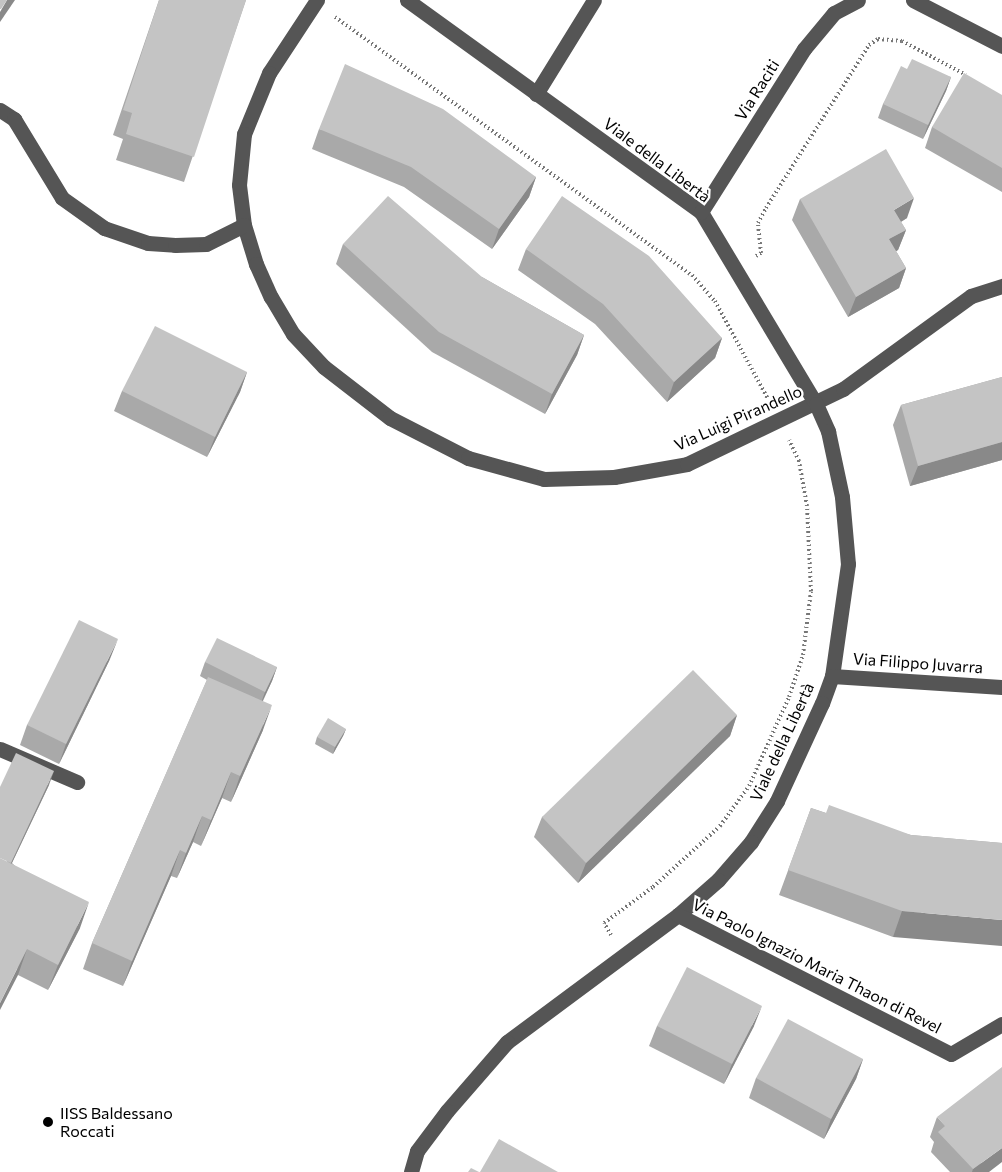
<!DOCTYPE html>
<html>
<head>
<meta charset="utf-8">
<style>
	body { margin:0 }
	#map { position:relative; width:1002px; height:1172px; overflow:hidden; background:#fff; font-family:Commissioner,sans-serif }
	div>[style] { position:absolute }
	.path>* { height:4px; margin-top:-2px; transform-origin:0; background:repeating-linear-gradient(90deg,#777 0 1.5px,transparent 0 4.5px) }
	.minor>* { height:15px; margin:-7.5px; padding:0 7.5px; transform-origin:7.5px; border-radius:7.5px; background:#555 }
	.wall>* { inset:0; background:#a9a9a9 }
	.shaded-wall>* { inset:0; background:#898989 }
	.building>* { inset:0; background:#c4c4c4 }
	.dots>* { width:16px; height:16px; translate:-50% -50%; box-sizing:border-box; border:3px solid #fff; border-radius:50% }
	span { translate:-50% -50%; white-space:nowrap; text-align:center; line-height:1.15; -webkit-text-stroke:4.5px #fff; paint-order:stroke }
	.street-label { font-size:16px; color:#000 }
	.poi-label { font-size:16px; color:#000 }
	.left { translate:0 -50%; text-align:left }
</style>
</head>
<body>
<div id="map">
	<div class="path">
		<i style="left:335px;top:17px;width:440px;rotate:35.9deg"></i>
		<i style="left:692px;top:275px;width:35px;rotate:49deg"></i>
		<i style="left:715px;top:301px;width:111px;rotate:61.6deg"></i>
		<i style="left:756px;top:256px;width:6px;rotate:-31deg"></i>
		<i style="left:761px;top:253px;width:30px;rotate:-96deg"></i>
		<i style="left:758px;top:223px;width:17px;rotate:-62deg"></i>
		<i style="left:766px;top:208px;width:193px;rotate:-57.7deg"></i>
		<i style="left:869px;top:45px;width:11px;rotate:-34deg"></i>
		<i style="left:878px;top:39px;width:24px;rotate:5deg"></i>
		<i style="left:902px;top:41px;width:72px;rotate:28deg"></i>
		<i style="left:611px;top:935px;width:14px;rotate:-120deg"></i>
		<i style="left:604px;top:923px;width:61px;rotate:-36.3deg"></i>
		<i style="left:653px;top:887px;width:91px;rotate:-42.3deg"></i>
		<i style="left:720px;top:826px;width:49px;rotate:-54.1deg"></i>
		<i style="left:749px;top:786px;width:98px;rotate:-65.8deg"></i>
		<i style="left:789px;top:697px;width:44px;rotate:-71.6deg"></i>
		<i style="left:803px;top:655px;width:64px;rotate:-82.9deg"></i>
		<i style="left:811px;top:591px;width:85px;rotate:-92.7deg"></i>
		<i style="left:807px;top:506px;width:46px;rotate:-100.1deg"></i>
		<i style="left:799px;top:461px;width:23px;rotate:-115deg"></i>
	</div>
	<div class="minor">
		<i style="left:317px;top:0;width:87px;rotate:123.3deg"></i>
		<i style="left:269px;top:73px;width:66px;rotate:112.3deg"></i>
		<i style="left:244px;top:134px;width:51px;rotate:95.6deg"></i>
		<i style="left:239px;top:185px;width:40px;rotate:82.9deg"></i>
		<i style="left:244px;top:225px;width:41px;rotate:72.9deg"></i>
		<i style="left:256px;top:264px;width:36px;rotate:66deg"></i>
		<i style="left:271px;top:297px;width:43px;rotate:59.3deg"></i>
		<i style="left:293px;top:334px;width:45px;rotate:46.8deg"></i>
		<i style="left:324px;top:367px;width:83px;rotate:37.7deg"></i>
		<i style="left:390px;top:418px;width:88px;rotate:27.1deg"></i>
		<i style="left:468px;top:458px;width:79px;rotate:15.4deg"></i>
		<i style="left:544px;top:479px;width:70px;rotate:-1.6deg"></i>
		<i style="left:614px;top:477px;width:74px;rotate:-10.1deg"></i>
		<i style="left:687px;top:464px;width:173px;rotate:-25.7deg"></i>
		<i style="left:843px;top:389px;width:158px;rotate:-36deg"></i>
		<i style="left:971px;top:296px;width:33px;rotate:-18deg"></i>
		<i style="left:407px;top:0;width:362px;rotate:35.8deg"></i>
		<i style="left:701px;top:212px;width:224px;rotate:59.1deg"></i>
		<i style="left:816px;top:404px;width:30px;rotate:66deg"></i>
		<i style="left:828px;top:431px;width:67px;rotate:78deg"></i>
		<i style="left:842px;top:497px;width:67px;rotate:84.9deg"></i>
		<i style="left:848px;top:564px;width:113px;rotate:98.1deg"></i>
		<i style="left:832px;top:676px;width:29px;rotate:110deg"></i>
		<i style="left:822px;top:703px;width:108px;rotate:114.7deg"></i>
		<i style="left:777px;top:801px;width:49px;rotate:122.4deg"></i>
		<i style="left:751px;top:842px;width:50px;rotate:131deg"></i>
		<i style="left:718px;top:880px;width:53px;rotate:138.8deg"></i>
		<i style="left:678px;top:915px;width:213px;rotate:143.4deg"></i>
		<i style="left:507px;top:1042px;width:91px;rotate:131deg"></i>
		<i style="left:447px;top:1111px;width:50px;rotate:126.9deg"></i>
		<i style="left:417px;top:1151px;width:22px;rotate:106deg"></i>
		<i style="left:913px;top:0;width:100px;rotate:27.3deg"></i>
		<i style="left:536px;top:94px;width:110px;rotate:-58.3deg"></i>
		<i style="left:0;top:110px;width:17px;rotate:33deg"></i>
		<i style="left:14px;top:119px;width:92px;rotate:58.7deg"></i>
		<i style="left:62px;top:198px;width:52px;rotate:35.5deg"></i>
		<i style="left:104px;top:228px;width:46px;rotate:18.8deg"></i>
		<i style="left:148px;top:243px;width:27px;rotate:4deg"></i>
		<i style="left:175px;top:245px;width:31px;rotate:-2deg"></i>
		<i style="left:206px;top:244px;width:42px;rotate:-26.6deg"></i>
		<i style="left:701px;top:212px;width:193px;rotate:-57.7deg"></i>
		<i style="left:804px;top:49px;width:47px;rotate:-50.2deg"></i>
		<i style="left:834px;top:13px;width:27px;rotate:-28deg"></i>
		<i style="left:832px;top:676px;width:170px;rotate:3.7deg"></i>
		<i style="left:0;top:749px;width:84px;rotate:23.2deg"></i>
		<i style="left:678px;top:915px;width:306px;rotate:27deg"></i>
		<i style="left:951px;top:1054px;width:59px;rotate:-30.5deg"></i>
	</div>
	<div class="wall">
		<i style="clip-path:polygon(159px 0,246px 0,184px 182px,116px 160px,123px 139px,113px 135px)"></i>
		<i style="clip-path:polygon(907px 69px,951px 77px,946px 91px,923px 139px,878px 118px,883px 104px)"></i>
		<i style="clip-path:polygon(1002px 95px,1002px 192px,925px 148px,932px 127px)"></i>
		<i style="clip-path:polygon(319px 129px,536px 177px,529px 197px,492px 249px,404px 187px,312px 149px)"></i>
		<i style="clip-path:polygon(800px 199px,907px 218px,901px 222px,906px 230px,898px 250px,896px 251px,906px 268px,899px 288px,848px 317px,792px 220px)"></i>
		<i style="clip-path:polygon(343px 244px,482px 277px,584px 335px,577px 355px,545px 414px,432px 352px,336px 264px)"></i>
		<i style="clip-path:polygon(526px 249px,722px 338px,715px 358px,667px 402px,595px 324px,518px 270px)"></i>
		<i style="clip-path:polygon(247px 372px,240px 392px,207px 457px,114px 411px,122px 391px)"></i>
		<i style="clip-path:polygon(1002px 377px,1002px 460px,910px 486px,893px 425px,901px 405px)"></i>
		<i style="clip-path:polygon(110px 659px,59px 764px,20px 745px,27px 725px)"></i>
		<i style="clip-path:polygon(205px 662px,277px 667px,272px 681px,263px 701px,263px 730px,231px 802px,222px 798px,201px 846px,193px 842px,177px 878px,171px 876px,123px 986px,83px 969px,92px 943px,207px 680px,200px 676px)"></i>
		<i style="clip-path:polygon(737px 715px,730px 736px,578px 883px,534px 837px,542px 817px)"></i>
		<i style="clip-path:polygon(346px 729px,343px 736px,333px 754px,315px 744px,317px 737px)"></i>
		<i style="clip-path:polygon(49px 785px,12px 863px,80px 928px,48px 990px,18px 975px,0 787px)"></i>
		<i style="clip-path:polygon(811px 808px,826px 813px,911px 835px,1002px 843px,893px 937px,779px 895px)"></i>
		<i style="clip-path:polygon(657px 1026px,754px 1026px,724px 1084px,649px 1046px)"></i>
		<i style="clip-path:polygon(863px 1059px,856px 1079px,824px 1139px,749px 1098px,756px 1078px)"></i>
		<i style="clip-path:polygon(937px 1117px,989px 1172px,950px 1172px,931px 1152px,934px 1142px,930px 1137px)"></i>
	</div>
	<div class="shaded-wall">
		<i style="clip-path:polygon(7px 0,15px 0,0 22px,0 12px)"></i>
		<i style="clip-path:polygon(951px 77px,946px 91px,923px 139px,928px 125px)"></i>
		<i style="clip-path:polygon(536px 177px,529px 197px,492px 249px,499px 229px)"></i>
		<i style="clip-path:polygon(914px 198px,907px 218px,887px 230px,894px 210px)"></i>
		<i style="clip-path:polygon(906px 230px,898px 250px,882px 259px,889px 239px)"></i>
		<i style="clip-path:polygon(906px 268px,899px 288px,848px 317px,856px 297px)"></i>
		<i style="clip-path:polygon(584px 335px,577px 355px,545px 414px,552px 394px)"></i>
		<i style="clip-path:polygon(722px 338px,715px 358px,667px 402px,674px 382px)"></i>
		<i style="clip-path:polygon(247px 372px,240px 392px,207px 457px,215px 437px)"></i>
		<i style="clip-path:polygon(1002px 442px,1002px 460px,910px 486px,918px 466px)"></i>
		<i style="clip-path:polygon(118px 639px,110px 659px,59px 764px,66px 744px)"></i>
		<i style="clip-path:polygon(277px 667px,272px 681px,260px 706px,265px 692px)"></i>
		<i style="clip-path:polygon(272px 705px,263px 730px,231px 802px,240px 776px)"></i>
		<i style="clip-path:polygon(737px 715px,730px 736px,578px 883px,586px 863px)"></i>
		<i style="clip-path:polygon(346px 729px,343px 736px,333px 754px,335px 747px)"></i>
		<i style="clip-path:polygon(54px 771px,49px 785px,0 888px,5px 874px)"></i>
		<i style="clip-path:polygon(231px 772px,222px 798px,201px 846px,211px 820px)"></i>
		<i style="clip-path:polygon(202px 816px,193px 842px,177px 878px,186px 853px)"></i>
		<i style="clip-path:polygon(180px 850px,171px 876px,123px 986px,132px 961px)"></i>
		<i style="clip-path:polygon(89px 902px,80px 928px,48px 990px,58px 965px)"></i>
		<i style="clip-path:polygon(902px 911px,1002px 920px,1002px 946px,893px 937px)"></i>
		<i style="clip-path:polygon(27px 949px,18px 975px,0 1010px,0 1003px)"></i>
		<i style="clip-path:polygon(762px 1006px,754px 1026px,724px 1084px,732px 1064px)"></i>
		<i style="clip-path:polygon(863px 1059px,856px 1079px,824px 1139px,831px 1119px)"></i>
		<i style="clip-path:polygon(1002px 1148px,1002px 1162px,989px 1172px,972px 1172px,973px 1169px)"></i>
	</div>
	<div class="building">
		<i style="clip-path:polygon(0 0,7px 0,1px 9px,0 9px)"></i>
		<i style="clip-path:polygon(159px 0,246px 0,194px 157px,126px 134px,132px 113px,123px 110px)"></i>
		<i style="clip-path:polygon(912px 59px,951px 77px,928px 125px,883px 104px,901px 66px,907px 69px)"></i>
		<i style="clip-path:polygon(345px 64px,443px 109px,536px 177px,499px 229px,411px 167px,319px 129px)"></i>
		<i style="clip-path:polygon(964px 73px,1002px 95px,1002px 168px,932px 127px)"></i>
		<i style="clip-path:polygon(886px 149px,914px 198px,894px 210px,906px 230px,889px 239px,906px 268px,856px 297px,800px 199px)"></i>
		<i style="clip-path:polygon(388px 196px,482px 277px,584px 335px,552px 394px,439px 332px,343px 244px)"></i>
		<i style="clip-path:polygon(562px 196px,649px 256px,722px 338px,674px 382px,603px 304px,526px 249px)"></i>
		<i style="clip-path:polygon(155px 326px,247px 372px,215px 437px,122px 391px)"></i>
		<i style="clip-path:polygon(1002px 377px,1002px 442px,918px 466px,901px 405px)"></i>
		<i style="clip-path:polygon(79px 620px,118px 639px,66px 744px,27px 725px)"></i>
		<i style="clip-path:polygon(217px 638px,277px 667px,265px 692px,205px 662px)"></i>
		<i style="clip-path:polygon(693px 670px,737px 715px,586px 863px,542px 817px)"></i>
		<i style="clip-path:polygon(208px 677px,272px 705px,240px 776px,231px 772px,211px 820px,202px 816px,186px 853px,180px 850px,132px 961px,92px 943px)"></i>
		<i style="clip-path:polygon(328px 718px,346px 729px,335px 747px,317px 737px)"></i>
		<i style="clip-path:polygon(16px 753px,54px 771px,11px 863px,0 858px,0 787px)"></i>
		<i style="clip-path:polygon(829px 805px,911px 835px,1002px 843px,1002px 920px,902px 911px,788px 870px,811px 808px,826px 813px)"></i>
		<i style="clip-path:polygon(0 858px,89px 902px,58px 965px,27px 949px,0 1003px)"></i>
		<i style="clip-path:polygon(687px 967px,762px 1006px,732px 1064px,657px 1026px)"></i>
		<i style="clip-path:polygon(788px 1019px,863px 1059px,831px 1119px,756px 1078px)"></i>
		<i style="clip-path:polygon(1002px 1067px,1002px 1148px,973px 1169px,938px 1132px,945px 1126px,937px 1117px)"></i>
		<i style="clip-path:polygon(499px 1139px,558px 1172px,480px 1172px)"></i>
		<i style="clip-path:polygon(471px 1168px,479px 1172px,468px 1172px)"></i>
	</div>
	<div class="dots">
		<i style="left:48px;top:1122px;background:#000"></i>
	</div>
	<div class="street-label">
		<span style="left:757px;top:90px;rotate:-58deg">Via Raciti</span>
		<span style="left:657px;top:160px;rotate:37deg">Viale della Libertà</span>
		<span style="left:738px;top:418px;rotate:-24deg">Via Luigi Pirandello</span>
		<span style="left:918px;top:663px;rotate:4deg">Via Filippo Juvarra</span>
		<span style="left:782px;top:742px;rotate:-65deg">Viale della Libertà</span>
		<span style="left:817px;top:966px;rotate:27deg">Via Paolo Ignazio Maria Thaon di Revel</span>
	</div>
	<div class="poi-label">
		<span class="left" style="left:60px;top:1122px">IISS Baldessano<br>Roccati</span>
	</div>
</div>
</body>
</html>
